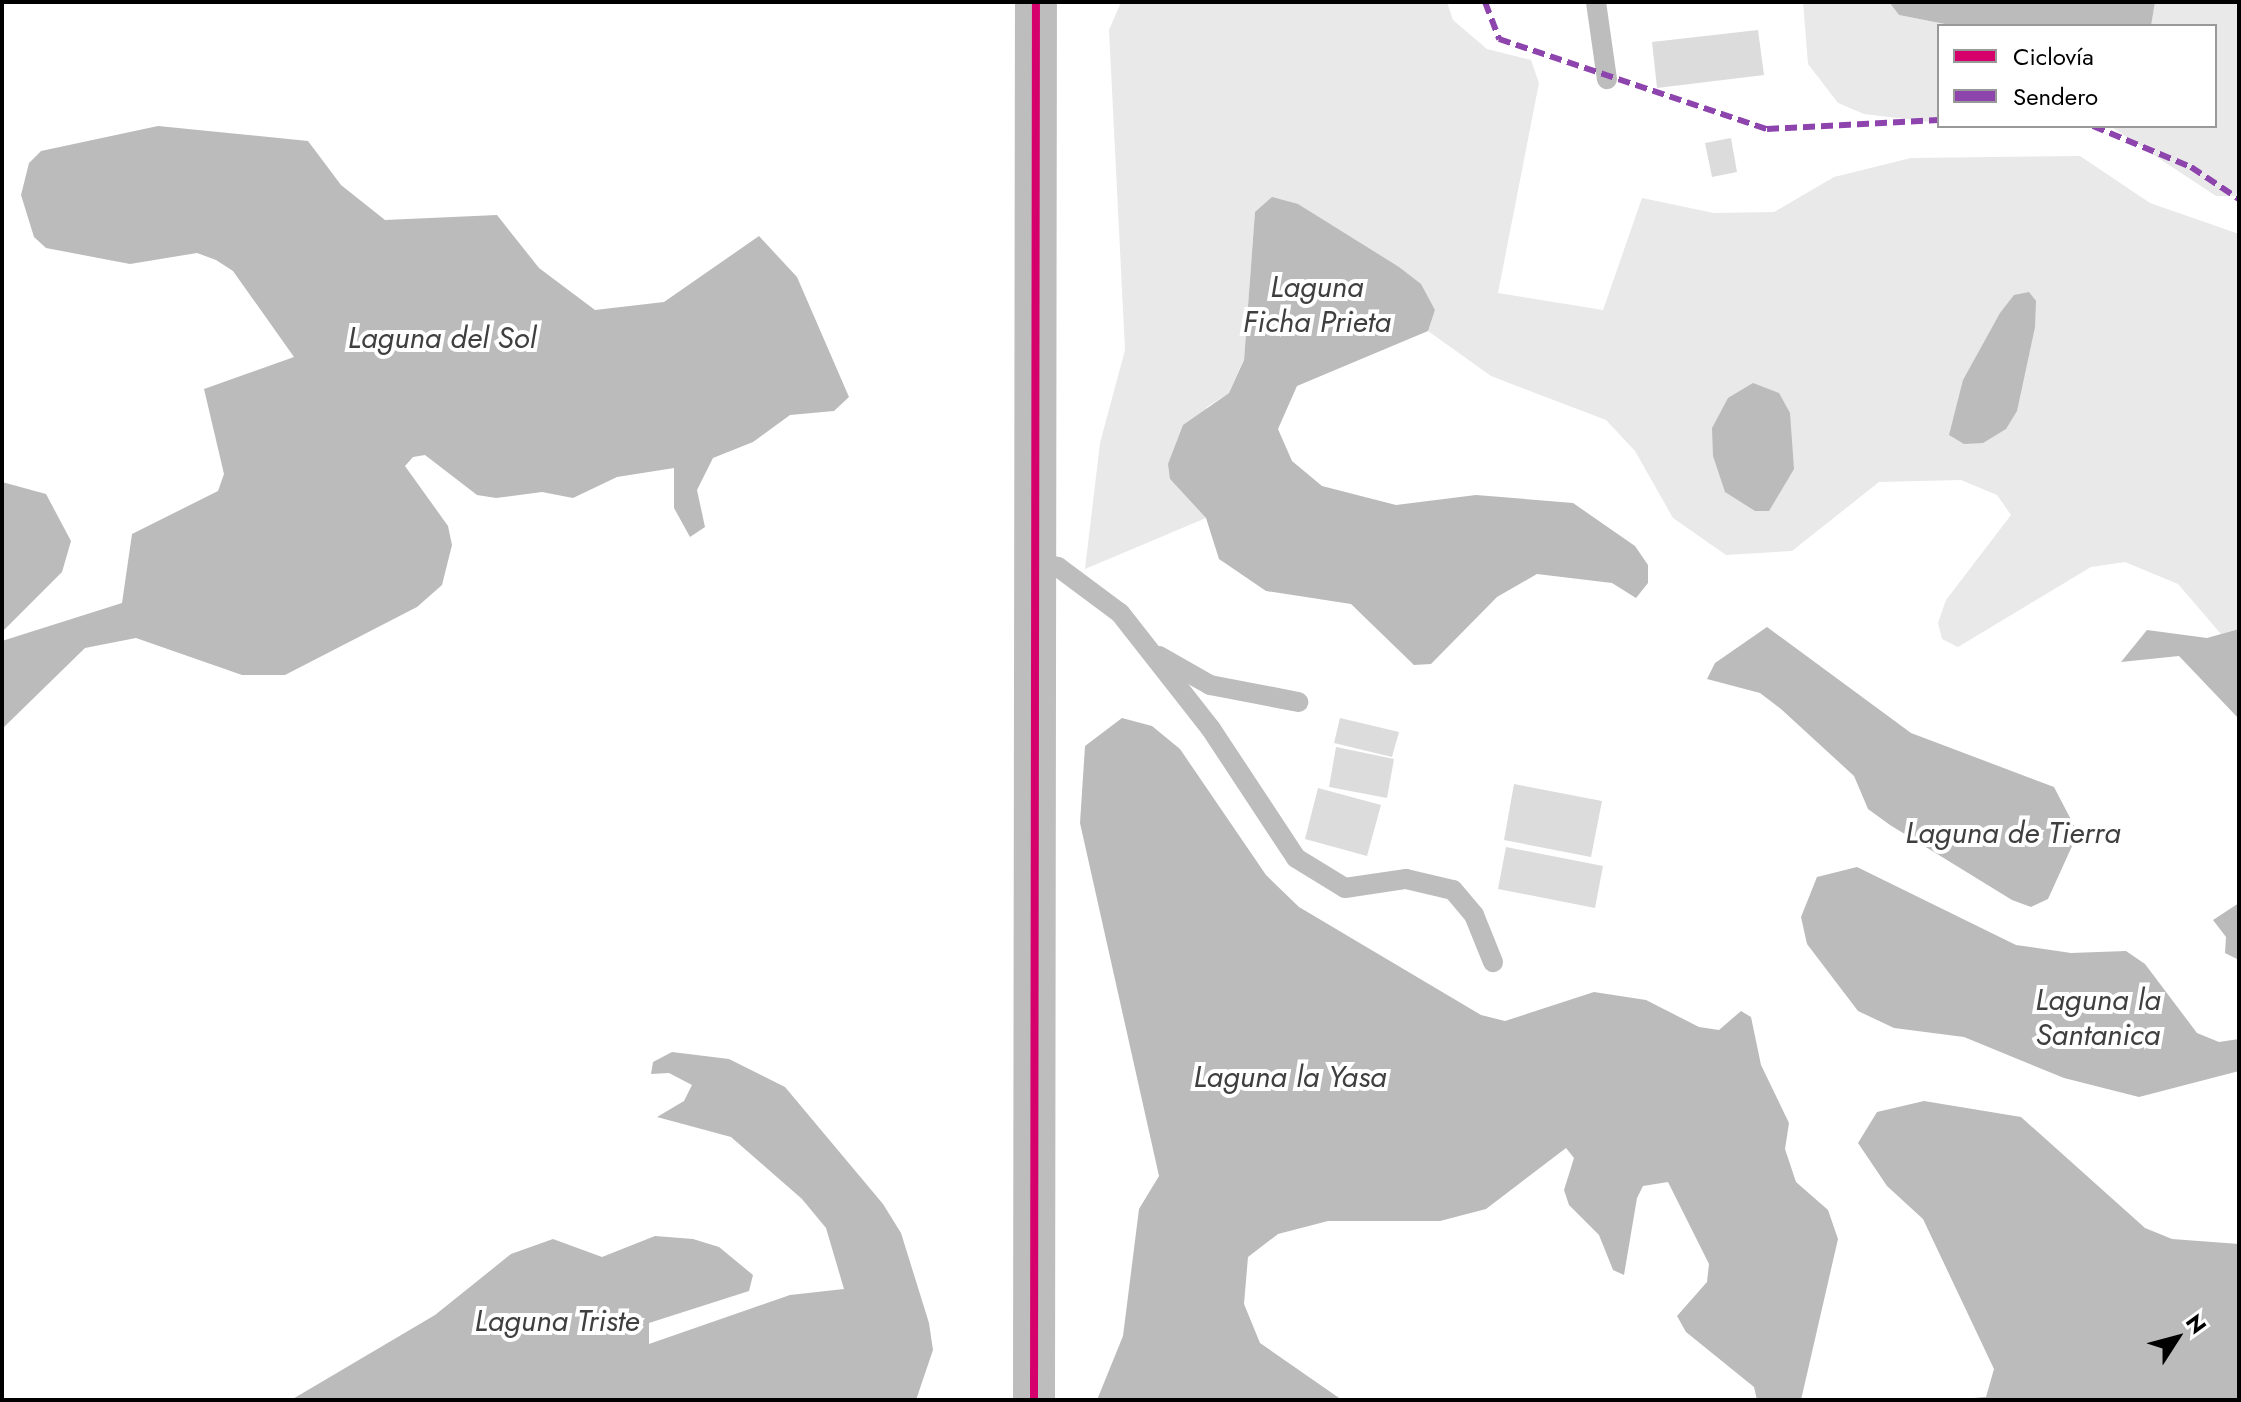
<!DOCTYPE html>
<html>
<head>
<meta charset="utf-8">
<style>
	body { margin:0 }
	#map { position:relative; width:2241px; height:1402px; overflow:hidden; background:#fff; font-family:Jost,sans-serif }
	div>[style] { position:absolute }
	.green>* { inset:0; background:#e9e9e9 }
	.water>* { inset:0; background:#bbb }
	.building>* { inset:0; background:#dcdcdc }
	.service>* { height:20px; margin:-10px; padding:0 10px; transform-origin:10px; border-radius:10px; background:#bdbdbd }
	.minor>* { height:42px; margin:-21px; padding:0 21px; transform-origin:21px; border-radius:21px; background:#bdbdbd }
	.quiet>* { height:6px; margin-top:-3px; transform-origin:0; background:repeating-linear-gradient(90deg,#8e44ad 0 12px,transparent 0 18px) }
	.cycleway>* { height:8px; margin:-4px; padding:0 4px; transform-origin:4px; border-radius:4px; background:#d6006c }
	span { translate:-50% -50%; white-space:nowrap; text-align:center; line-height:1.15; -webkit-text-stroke:8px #fff; paint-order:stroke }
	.water-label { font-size:30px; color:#3f3f3f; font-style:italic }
	.frame { position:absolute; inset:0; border:4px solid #000; pointer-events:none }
	.legend { position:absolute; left:1937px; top:24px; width:280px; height:104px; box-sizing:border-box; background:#fff; border:2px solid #999; margin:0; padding:10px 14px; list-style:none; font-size:24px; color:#000 }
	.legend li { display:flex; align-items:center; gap:16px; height:40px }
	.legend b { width:40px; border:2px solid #999 }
	.north { position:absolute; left:2137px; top:1298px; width:80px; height:80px; -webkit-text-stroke:6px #fff; paint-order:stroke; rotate:54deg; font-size:22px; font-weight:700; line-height:32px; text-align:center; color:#000 }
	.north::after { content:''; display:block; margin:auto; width:28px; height:36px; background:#000; clip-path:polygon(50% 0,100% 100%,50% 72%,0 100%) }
</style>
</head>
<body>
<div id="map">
	<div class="green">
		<i style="clip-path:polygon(1121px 2px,1447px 2px,1453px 20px,1487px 49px,1531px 60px,1539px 83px,1498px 293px,1603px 310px,1642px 198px,1714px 213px,1774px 212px,1834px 177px,1911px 158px,2080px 156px,2150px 203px,2239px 234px,2239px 629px,2221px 634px,2178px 584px,2125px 562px,2091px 567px,1958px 647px,1942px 639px,1938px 623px,1946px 600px,2011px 515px,1997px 495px,1961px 480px,1879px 482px,1792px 551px,1726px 555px,1673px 518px,1635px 451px,1606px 420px,1491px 376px,1428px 331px,1435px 310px,1420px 284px,1298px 204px,1255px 212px,1244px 359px,1229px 393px,1207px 407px,1170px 479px,1206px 518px,1085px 569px,1100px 443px,1125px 350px,1109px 30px)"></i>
		<i style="clip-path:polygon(1803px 2px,1889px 2px,1899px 15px,1955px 26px,1939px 26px,1939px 123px,1864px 114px,1838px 103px,1808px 64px)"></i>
		<i style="clip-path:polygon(2155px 2px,2239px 2px,2239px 196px,2216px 196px,2110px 126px,2215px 126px,2215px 26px,2151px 26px)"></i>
	</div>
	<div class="water">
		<i style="clip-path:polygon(1889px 2px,2155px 2px,2151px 26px,1955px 26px,1899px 15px)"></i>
		<i style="clip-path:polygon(158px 126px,308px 141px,341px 185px,385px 220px,497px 215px,539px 268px,595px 310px,664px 302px,759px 236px,797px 277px,849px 397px,834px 411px,790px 415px,753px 442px,713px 458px,697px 490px,705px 527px,690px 537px,674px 508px,674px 468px,617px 477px,573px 498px,542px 492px,496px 498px,477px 495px,425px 455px,413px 457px,405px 466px,448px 526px,452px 545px,442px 585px,417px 607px,285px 675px,242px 675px,136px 638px,85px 648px,2px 729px,2px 641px,122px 603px,132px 534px,218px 491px,224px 474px,204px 389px,294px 357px,233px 271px,216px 260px,197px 253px,130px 264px,46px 248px,34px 237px,21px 195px,29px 163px,41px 151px)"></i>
		<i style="clip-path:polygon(1272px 197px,1298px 204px,1399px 267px,1421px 284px,1435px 310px,1428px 331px,1297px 386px,1278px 429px,1292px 461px,1322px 486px,1396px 505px,1476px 495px,1573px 503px,1635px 546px,1648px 565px,1648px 583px,1636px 598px,1612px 583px,1537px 574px,1497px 597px,1431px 664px,1414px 665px,1351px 604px,1266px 591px,1219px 559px,1206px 518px,1170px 479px,1168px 464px,1183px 425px,1229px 393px,1244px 360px,1255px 212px)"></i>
		<i style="clip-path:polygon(2029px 292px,2036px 301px,2035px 327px,2017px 411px,2006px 429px,1983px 443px,1964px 444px,1949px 435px,1963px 380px,2000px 313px,2014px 295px)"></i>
		<i style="clip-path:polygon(1753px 383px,1779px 393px,1790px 413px,1794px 469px,1769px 511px,1755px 511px,1725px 492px,1713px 456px,1712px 428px,1728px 398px)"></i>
		<i style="clip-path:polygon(2px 482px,46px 494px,71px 541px,62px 572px,2px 632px)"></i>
		<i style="clip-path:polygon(1767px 627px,1911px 733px,2054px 787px,2078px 833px,2048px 899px,2031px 907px,2012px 900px,1890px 825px,1868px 809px,1854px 776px,1781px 709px,1760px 693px,1707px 679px,1715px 663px)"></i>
		<i style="clip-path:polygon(2239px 629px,2239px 719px,2179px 656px,2121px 662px,2147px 630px,2207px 638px)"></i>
		<i style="clip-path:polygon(1122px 718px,1152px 726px,1180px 749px,1266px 875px,1299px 907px,1481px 1015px,1505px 1021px,1594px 992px,1646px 1000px,1699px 1027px,1719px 1030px,1741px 1011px,1751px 1017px,1761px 1065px,1789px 1123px,1785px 1149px,1796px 1182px,1828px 1210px,1838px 1239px,1801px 1400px,1757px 1400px,1754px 1387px,1686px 1332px,1677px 1316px,1707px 1282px,1709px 1264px,1668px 1182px,1643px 1186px,1637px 1198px,1624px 1275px,1613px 1270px,1599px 1235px,1569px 1205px,1564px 1190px,1574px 1158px,1566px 1148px,1486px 1209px,1440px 1221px,1328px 1221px,1278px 1234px,1248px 1257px,1244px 1304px,1260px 1343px,1342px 1400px,1097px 1400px,1123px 1336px,1139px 1209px,1159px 1176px,1080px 823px,1085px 746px)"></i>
		<i style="clip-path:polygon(1857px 867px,2016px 945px,2071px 953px,2126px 951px,2145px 964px,2197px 1033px,2219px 1042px,2239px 1039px,2239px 1071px,2139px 1097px,2064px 1078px,1964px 1037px,1894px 1028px,1858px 1011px,1807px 944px,1801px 917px,1817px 877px)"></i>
		<i style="clip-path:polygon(2239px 903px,2239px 960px,2225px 953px,2226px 937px,2213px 920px)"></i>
		<i style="clip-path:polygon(672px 1052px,729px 1059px,785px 1087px,883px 1204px,901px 1233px,929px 1323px,933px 1350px,916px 1400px,291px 1400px,435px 1315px,511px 1254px,553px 1239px,602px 1257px,655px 1236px,693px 1239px,719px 1247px,753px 1275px,749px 1291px,649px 1323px,649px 1344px,790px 1295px,844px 1289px,826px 1228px,802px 1199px,731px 1137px,657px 1117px,684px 1101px,692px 1085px,669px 1073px,651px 1074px,653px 1062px)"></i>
		<i style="clip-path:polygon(1924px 1101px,2021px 1117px,2145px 1228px,2172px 1239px,2239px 1244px,2239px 1400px,1949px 1400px,1986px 1397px,1994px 1369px,1923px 1219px,1887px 1186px,1858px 1143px,1877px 1112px)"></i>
	</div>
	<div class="building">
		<i style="clip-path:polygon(1758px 30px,1764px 75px,1657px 88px,1652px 42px)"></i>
		<i style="clip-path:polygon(1731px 138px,1737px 172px,1712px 177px,1705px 143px)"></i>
		<i style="clip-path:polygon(1340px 718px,1399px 732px,1392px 757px,1334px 743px)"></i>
		<i style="clip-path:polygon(1336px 747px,1394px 759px,1387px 798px,1329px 787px)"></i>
		<i style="clip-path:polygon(1514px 784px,1602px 801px,1591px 857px,1504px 840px)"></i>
		<i style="clip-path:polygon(1318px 788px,1381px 805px,1367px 856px,1305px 839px)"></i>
		<i style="clip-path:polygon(1506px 847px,1603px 866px,1595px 908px,1498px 889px)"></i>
	</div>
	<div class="service">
		<i style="left:1596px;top:2px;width:78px;rotate:81.9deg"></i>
		<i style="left:1035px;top:561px;width:24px;rotate:15deg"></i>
		<i style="left:1058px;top:567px;width:77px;rotate:36.6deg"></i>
		<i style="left:1120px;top:613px;width:147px;rotate:51.9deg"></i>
		<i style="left:1211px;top:729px;width:154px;rotate:56.6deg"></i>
		<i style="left:1296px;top:858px;width:57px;rotate:31.5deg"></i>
		<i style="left:1345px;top:888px;width:62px;rotate:-8.4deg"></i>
		<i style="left:1406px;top:879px;width:48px;rotate:13.2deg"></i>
		<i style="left:1453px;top:890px;width:33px;rotate:50deg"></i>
		<i style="left:1474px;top:915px;width:51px;rotate:68deg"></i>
		<i style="left:1159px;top:656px;width:59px;rotate:29.6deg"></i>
		<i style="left:1210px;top:685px;width:90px;rotate:10.9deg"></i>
	</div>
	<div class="minor">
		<i style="left:1034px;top:1400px;width:1398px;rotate:-89.92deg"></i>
	</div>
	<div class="quiet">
		<i style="left:1485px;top:2px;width:40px;rotate:69deg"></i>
		<i style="left:1499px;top:39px;width:283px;rotate:18.6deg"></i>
		<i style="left:1767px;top:129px;width:172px;rotate:-3deg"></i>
		<i style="left:2093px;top:126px;width:106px;rotate:22.7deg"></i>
		<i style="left:2191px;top:167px;width:58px;rotate:33.7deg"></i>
	</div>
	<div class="cycleway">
		<i style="left:1034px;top:1400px;width:1398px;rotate:-89.92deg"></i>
	</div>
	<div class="water-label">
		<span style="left:1317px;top:304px">Laguna<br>Ficha Prieta</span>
		<span style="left:442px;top:338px">Laguna del Sol</span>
		<span style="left:2013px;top:833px">Laguna de Tierra</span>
		<span style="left:2098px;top:1017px">Laguna la<br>Santanica</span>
		<span style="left:1290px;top:1077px">Laguna la Yasa</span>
		<span style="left:557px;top:1321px">Laguna Triste</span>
	</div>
	<div class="frame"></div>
	<ul class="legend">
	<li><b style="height:10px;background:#d6006c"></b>Ciclovía</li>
	<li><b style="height:10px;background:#8e44ad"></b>Sendero</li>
	</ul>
	<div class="north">N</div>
</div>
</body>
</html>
